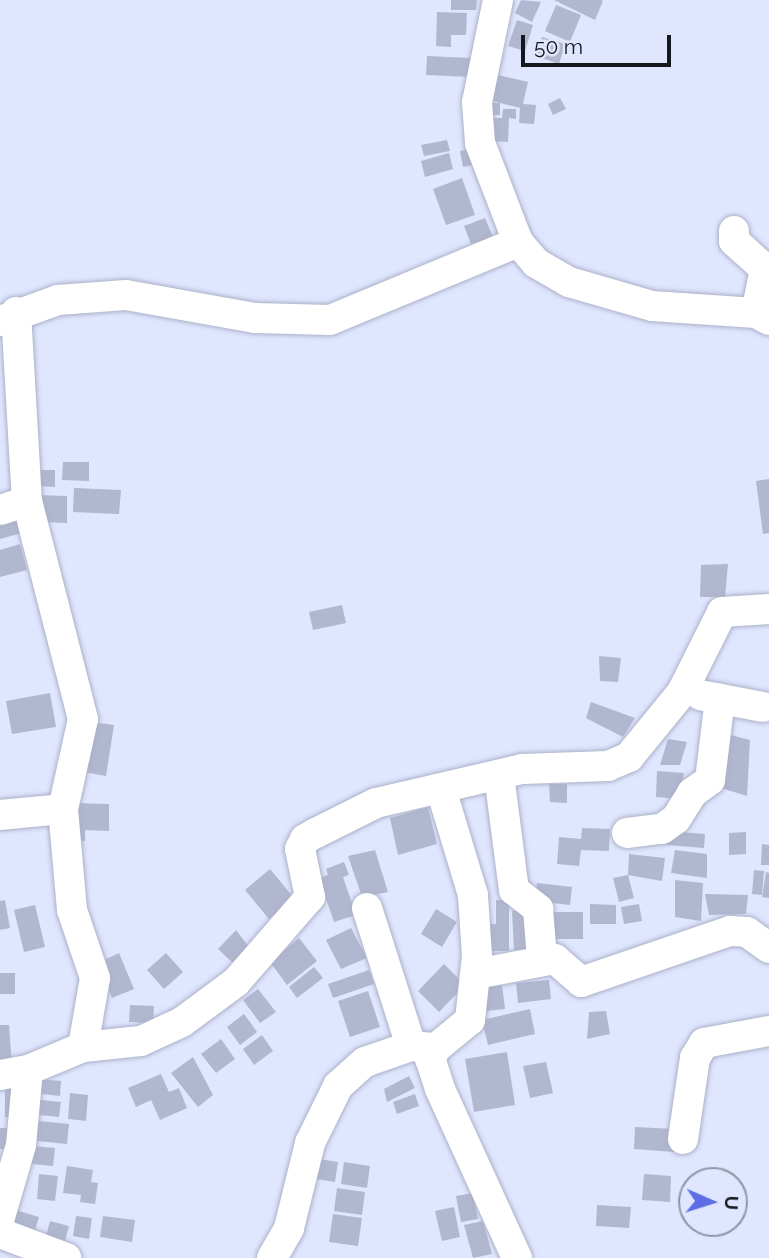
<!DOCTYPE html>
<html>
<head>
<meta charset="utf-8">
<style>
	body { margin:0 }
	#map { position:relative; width:769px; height:1258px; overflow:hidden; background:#dfe6fe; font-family:Raleway,sans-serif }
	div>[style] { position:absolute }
	.building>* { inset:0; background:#b1b7cf }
	.roads { filter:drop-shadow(0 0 2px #abb1c8) drop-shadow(0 0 2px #abb1c8) }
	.minor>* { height:30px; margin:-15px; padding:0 15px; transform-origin:15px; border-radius:15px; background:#fff }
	span { translate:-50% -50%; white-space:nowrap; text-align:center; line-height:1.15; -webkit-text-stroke:5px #dfe6fe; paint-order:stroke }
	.north { position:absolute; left:678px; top:1167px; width:70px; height:70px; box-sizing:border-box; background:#dfe6fe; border:2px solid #8f94a5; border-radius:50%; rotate:93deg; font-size:19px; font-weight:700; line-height:28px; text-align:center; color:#161820 }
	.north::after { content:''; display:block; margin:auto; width:24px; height:32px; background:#5e6de4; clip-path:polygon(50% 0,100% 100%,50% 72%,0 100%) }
	.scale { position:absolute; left:521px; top:35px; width:150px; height:32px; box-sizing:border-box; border:4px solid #161820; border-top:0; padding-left:9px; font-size:21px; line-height:24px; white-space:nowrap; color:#161820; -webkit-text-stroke:5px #dfe6fe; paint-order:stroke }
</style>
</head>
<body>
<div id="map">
	<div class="building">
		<i style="clip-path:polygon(451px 0,477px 0,476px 10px,451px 10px)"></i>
		<i style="clip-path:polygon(521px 0,541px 2px,532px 22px,515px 13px)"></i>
		<i style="clip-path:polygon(554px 0,601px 0,603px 1px,595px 20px)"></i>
		<i style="clip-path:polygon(556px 5px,581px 15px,570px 42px,545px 31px)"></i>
		<i style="clip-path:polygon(437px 12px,467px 13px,466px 35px,451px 35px,451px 47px,436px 46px)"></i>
		<i style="clip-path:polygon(517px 20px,533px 25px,525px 51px,508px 46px)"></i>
		<i style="clip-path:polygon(542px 37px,565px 44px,559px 64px,536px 56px)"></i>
		<i style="clip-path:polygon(427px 56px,471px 58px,470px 77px,426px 75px)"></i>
		<i style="clip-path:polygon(494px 74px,528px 82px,523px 104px,536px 105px,534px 124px,519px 123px,520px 108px,500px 103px,500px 115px,484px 115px,483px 103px,500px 103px,488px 100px)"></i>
		<i style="clip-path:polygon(560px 98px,566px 109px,553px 115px,548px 104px)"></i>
		<i style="clip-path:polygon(503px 109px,516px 109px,516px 119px,509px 118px,508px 142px,492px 141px,493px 118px,502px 118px)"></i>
		<i style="clip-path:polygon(447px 140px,450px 151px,424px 156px,421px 145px)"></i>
		<i style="clip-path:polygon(474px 148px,478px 164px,463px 167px,460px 151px)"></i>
		<i style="clip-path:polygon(449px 153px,453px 169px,425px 177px,421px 161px)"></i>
		<i style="clip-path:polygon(462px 178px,475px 215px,446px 225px,433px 189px)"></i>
		<i style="clip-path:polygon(485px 218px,493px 237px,471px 244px,464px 226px)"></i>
		<i style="clip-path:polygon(63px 462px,89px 462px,89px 481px,62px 480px)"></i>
		<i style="clip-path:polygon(36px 470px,55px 470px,55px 487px,36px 486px)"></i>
		<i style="clip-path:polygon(769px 479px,769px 533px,763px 534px,756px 481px)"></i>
		<i style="clip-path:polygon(74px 488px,121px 490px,119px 514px,73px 512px)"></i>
		<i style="clip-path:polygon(38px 495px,67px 496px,67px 523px,38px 522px)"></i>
		<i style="clip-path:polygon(16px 511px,22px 533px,0 539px,0 516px)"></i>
		<i style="clip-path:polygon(20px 544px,27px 570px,0 577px,0 550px)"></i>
		<i style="clip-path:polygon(728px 564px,725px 597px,700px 597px,701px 565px)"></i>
		<i style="clip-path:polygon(342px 605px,346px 623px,313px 630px,309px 612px)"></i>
		<i style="clip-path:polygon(599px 656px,621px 658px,618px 682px,600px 681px)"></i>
		<i style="clip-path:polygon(50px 693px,56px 727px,12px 734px,6px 701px)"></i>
		<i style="clip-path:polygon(591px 702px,635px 718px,623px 737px,586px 718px)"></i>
		<i style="clip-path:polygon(92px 722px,114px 725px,106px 776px,84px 772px)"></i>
		<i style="clip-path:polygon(727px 734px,750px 740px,747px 796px,721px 788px)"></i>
		<i style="clip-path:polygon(668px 739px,687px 742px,680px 765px,660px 765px)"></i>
		<i style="clip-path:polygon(657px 771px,684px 773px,679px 799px,656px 797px)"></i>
		<i style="clip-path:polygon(549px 784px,567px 784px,567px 803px,550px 802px)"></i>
		<i style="clip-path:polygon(75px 803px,109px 804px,109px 831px,85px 830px,85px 841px,69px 841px)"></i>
		<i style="clip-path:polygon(428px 807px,437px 844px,398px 855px,390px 818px)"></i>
		<i style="clip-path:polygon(582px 828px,610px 829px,609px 851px,581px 850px,579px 866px,557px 864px,559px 837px,581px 839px)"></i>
		<i style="clip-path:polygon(667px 831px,705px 834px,704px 848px,667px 845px)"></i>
		<i style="clip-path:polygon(746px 832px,746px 854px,729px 855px,729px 833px)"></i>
		<i style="clip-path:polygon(762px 844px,769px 845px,769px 865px,761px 865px)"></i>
		<i style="clip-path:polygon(375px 850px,388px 892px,362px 897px,348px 856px)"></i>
		<i style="clip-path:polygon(675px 850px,707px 854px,707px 878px,671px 873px)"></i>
		<i style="clip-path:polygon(629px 854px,665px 858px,662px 881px,628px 875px)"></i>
		<i style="clip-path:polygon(344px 862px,349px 875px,343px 877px,356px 915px,334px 922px,319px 878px,328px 875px,326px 869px)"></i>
		<i style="clip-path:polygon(270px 869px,294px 898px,269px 919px,245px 890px)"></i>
		<i style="clip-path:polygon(754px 870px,764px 871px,762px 895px,752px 894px)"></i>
		<i style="clip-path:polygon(766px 872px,769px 873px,769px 898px,762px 897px)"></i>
		<i style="clip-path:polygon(628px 875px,634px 898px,619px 902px,613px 878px)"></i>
		<i style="clip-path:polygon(675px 880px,703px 883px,701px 921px,675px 917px)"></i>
		<i style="clip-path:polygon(537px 883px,572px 887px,570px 905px,535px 901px)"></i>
		<i style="clip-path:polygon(705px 894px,748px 895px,746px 914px,709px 915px)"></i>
		<i style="clip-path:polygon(5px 900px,10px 928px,0 930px,0 901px)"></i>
		<i style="clip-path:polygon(496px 900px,509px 900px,509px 951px,479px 951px,479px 924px,496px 924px)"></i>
		<i style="clip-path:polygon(590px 904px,616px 905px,616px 924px,590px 924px)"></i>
		<i style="clip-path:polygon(639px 904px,642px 921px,624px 924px,621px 907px)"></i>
		<i style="clip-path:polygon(35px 905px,45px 947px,24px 952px,14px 910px)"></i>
		<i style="clip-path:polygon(436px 909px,457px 922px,442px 947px,421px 934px)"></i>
		<i style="clip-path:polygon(530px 910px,531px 950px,514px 950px,512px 911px)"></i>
		<i style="clip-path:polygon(550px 912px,583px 912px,583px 939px,550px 939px)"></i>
		<i style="clip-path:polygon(351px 928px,367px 958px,341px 969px,326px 940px)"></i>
		<i style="clip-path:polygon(236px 930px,249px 947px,233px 963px,218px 949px)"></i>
		<i style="clip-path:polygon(299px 938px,317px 961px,287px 985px,270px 962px)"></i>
		<i style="clip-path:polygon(119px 953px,134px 989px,112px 998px,98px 963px)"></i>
		<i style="clip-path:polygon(166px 953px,183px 972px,164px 989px,147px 970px)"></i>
		<i style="clip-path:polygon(444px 964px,465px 985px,439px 1012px,418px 991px)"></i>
		<i style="clip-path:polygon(314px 967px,323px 978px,297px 998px,289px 987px)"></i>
		<i style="clip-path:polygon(369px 970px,374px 984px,333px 998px,328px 984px)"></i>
		<i style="clip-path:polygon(0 973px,15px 973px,15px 994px,0 994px)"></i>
		<i style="clip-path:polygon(549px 980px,551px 999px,518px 1003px,516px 983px)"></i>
		<i style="clip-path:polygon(502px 985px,505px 1009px,486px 1011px,484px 987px)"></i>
		<i style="clip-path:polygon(258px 989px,276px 1012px,260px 1023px,243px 1000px)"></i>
		<i style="clip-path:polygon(368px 991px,380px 1027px,350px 1037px,338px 1001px)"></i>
		<i style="clip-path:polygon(130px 1005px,154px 1006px,153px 1023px,129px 1022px)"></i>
		<i style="clip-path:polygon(530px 1009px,535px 1034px,488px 1045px,482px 1020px)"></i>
		<i style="clip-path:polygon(606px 1011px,610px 1034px,587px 1039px,589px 1012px)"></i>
		<i style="clip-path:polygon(244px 1014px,257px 1032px,240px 1045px,227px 1027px)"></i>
		<i style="clip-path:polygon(0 1025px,9px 1025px,12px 1067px,0 1068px)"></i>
		<i style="clip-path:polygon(262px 1035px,273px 1051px,254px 1065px,243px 1049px)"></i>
		<i style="clip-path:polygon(221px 1039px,235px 1059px,216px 1073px,201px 1054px)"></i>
		<i style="clip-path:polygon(507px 1052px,515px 1105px,474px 1112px,465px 1059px)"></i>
		<i style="clip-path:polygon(193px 1057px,213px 1095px,198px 1107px,171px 1073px)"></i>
		<i style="clip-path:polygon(546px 1062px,553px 1093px,530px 1098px,523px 1066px)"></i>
		<i style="clip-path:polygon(161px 1074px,169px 1092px,179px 1088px,187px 1108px,160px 1120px,151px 1100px,136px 1107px,128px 1088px)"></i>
		<i style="clip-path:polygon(409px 1076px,415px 1088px,387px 1102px,384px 1089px)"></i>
		<i style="clip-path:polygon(35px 1079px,61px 1081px,60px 1096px,34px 1093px)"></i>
		<i style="clip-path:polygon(5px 1087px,21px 1087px,21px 1117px,5px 1117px)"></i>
		<i style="clip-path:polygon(70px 1093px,88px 1095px,86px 1121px,68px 1119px)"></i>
		<i style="clip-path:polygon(415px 1094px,419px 1106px,397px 1114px,393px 1102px)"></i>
		<i style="clip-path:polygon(31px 1099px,61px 1102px,59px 1117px,30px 1114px)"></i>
		<i style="clip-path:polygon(29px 1120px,69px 1124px,67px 1144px,28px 1140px)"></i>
		<i style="clip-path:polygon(635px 1127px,675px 1129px,674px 1152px,634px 1149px)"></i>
		<i style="clip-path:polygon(0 1128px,14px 1128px,14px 1149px,0 1149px)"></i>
		<i style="clip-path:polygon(33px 1146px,55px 1148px,53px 1166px,31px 1164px)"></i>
		<i style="clip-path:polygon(319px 1159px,338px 1162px,335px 1182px,316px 1179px)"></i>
		<i style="clip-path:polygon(344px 1162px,370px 1166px,367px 1188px,341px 1184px)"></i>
		<i style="clip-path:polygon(67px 1166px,93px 1170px,91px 1182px,98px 1183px,95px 1204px,80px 1202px,81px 1195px,63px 1193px)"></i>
		<i style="clip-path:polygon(39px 1174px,58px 1176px,55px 1201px,37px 1199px)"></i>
		<i style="clip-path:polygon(644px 1174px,671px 1176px,670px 1202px,642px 1200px)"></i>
		<i style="clip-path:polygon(337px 1188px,365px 1192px,362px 1215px,334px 1211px)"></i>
		<i style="clip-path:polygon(473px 1193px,478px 1219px,461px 1222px,456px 1196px)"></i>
		<i style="clip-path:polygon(597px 1205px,631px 1207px,629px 1228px,596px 1226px)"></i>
		<i style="clip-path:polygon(454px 1207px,460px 1237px,442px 1241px,435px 1211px)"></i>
		<i style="clip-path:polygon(12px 1209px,39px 1217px,33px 1237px,6px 1229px)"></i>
		<i style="clip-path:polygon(333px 1214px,362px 1218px,358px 1246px,329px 1242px)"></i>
		<i style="clip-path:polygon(76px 1216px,92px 1218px,89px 1239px,73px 1236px)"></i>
		<i style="clip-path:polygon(103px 1216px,135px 1220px,132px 1242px,100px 1237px)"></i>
		<i style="clip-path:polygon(50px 1221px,69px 1226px,64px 1245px,45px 1240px)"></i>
		<i style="clip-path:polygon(483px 1221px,492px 1254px,473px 1258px,464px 1225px)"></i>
	</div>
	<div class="roads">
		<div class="minor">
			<i style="left:498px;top:0;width:104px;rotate:101.6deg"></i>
			<i style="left:477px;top:102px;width:41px;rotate:85.8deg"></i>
			<i style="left:480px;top:143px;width:106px;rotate:69deg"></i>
			<i style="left:518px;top:242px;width:28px;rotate:49deg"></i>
			<i style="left:536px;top:263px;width:38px;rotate:30deg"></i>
			<i style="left:569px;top:282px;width:86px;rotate:16.1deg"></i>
			<i style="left:652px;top:306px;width:104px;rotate:3.9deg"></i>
			<i style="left:756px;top:313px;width:15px;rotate:28deg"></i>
			<i style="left:734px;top:231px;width:10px;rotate:90deg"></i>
			<i style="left:734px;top:241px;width:42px;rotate:42.1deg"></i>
			<i style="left:765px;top:269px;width:45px;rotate:101.6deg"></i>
			<i style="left:16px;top:312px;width:189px;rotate:86.7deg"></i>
			<i style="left:27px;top:501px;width:225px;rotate:75.6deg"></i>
			<i style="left:83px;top:719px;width:92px;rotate:102.5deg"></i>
			<i style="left:63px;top:809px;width:101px;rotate:84.9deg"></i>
			<i style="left:72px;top:910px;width:72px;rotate:71.3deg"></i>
			<i style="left:95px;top:978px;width:70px;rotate:99.9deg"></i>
			<i style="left:0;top:321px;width:62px;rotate:-19.9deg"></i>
			<i style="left:58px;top:300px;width:68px;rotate:-4.2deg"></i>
			<i style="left:126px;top:295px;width:131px;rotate:10.1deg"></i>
			<i style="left:255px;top:318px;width:75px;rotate:1.5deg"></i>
			<i style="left:330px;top:320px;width:204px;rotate:-22.5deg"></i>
			<i style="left:0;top:510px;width:28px;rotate:-18deg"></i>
			<i style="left:700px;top:695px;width:64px;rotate:10.8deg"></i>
			<i style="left:499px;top:775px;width:116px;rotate:82.6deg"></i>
			<i style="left:514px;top:890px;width:31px;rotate:38deg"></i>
			<i style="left:538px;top:909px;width:50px;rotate:85.4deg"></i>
			<i style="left:0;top:815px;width:63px;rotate:-5.4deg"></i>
			<i style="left:627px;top:833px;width:35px;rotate:-7deg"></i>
			<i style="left:662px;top:829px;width:17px;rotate:-36deg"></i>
			<i style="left:676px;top:819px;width:31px;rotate:-58deg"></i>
			<i style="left:692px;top:793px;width:22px;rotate:-36deg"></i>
			<i style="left:710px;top:780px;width:82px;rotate:-83deg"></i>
			<i style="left:367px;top:908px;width:145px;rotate:72.3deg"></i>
			<i style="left:411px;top:1046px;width:25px;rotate:5deg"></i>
			<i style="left:436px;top:1048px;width:12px;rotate:121deg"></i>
			<i style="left:430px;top:1058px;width:33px;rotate:72deg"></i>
			<i style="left:440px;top:1089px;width:186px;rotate:65.5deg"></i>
			<i style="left:476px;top:974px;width:80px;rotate:-10.8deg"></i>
			<i style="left:555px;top:959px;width:35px;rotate:41deg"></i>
			<i style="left:581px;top:982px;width:157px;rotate:-18.9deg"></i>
			<i style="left:730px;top:931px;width:17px;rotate:3deg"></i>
			<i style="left:747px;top:932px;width:27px;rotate:36deg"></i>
			<i style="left:436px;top:1048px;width:44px;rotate:-39.5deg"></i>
			<i style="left:470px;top:1020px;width:64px;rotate:-83.8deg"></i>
			<i style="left:477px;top:956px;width:61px;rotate:-93.8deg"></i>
			<i style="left:473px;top:895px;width:111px;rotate:-106.8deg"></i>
			<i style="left:0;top:1075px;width:28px;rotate:-10deg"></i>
			<i style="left:28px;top:1070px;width:60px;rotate:-22.7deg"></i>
			<i style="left:83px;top:1047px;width:58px;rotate:-5.9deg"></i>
			<i style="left:141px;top:1041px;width:45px;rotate:-24.9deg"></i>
			<i style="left:182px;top:1022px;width:67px;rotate:-36.5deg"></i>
			<i style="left:236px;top:982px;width:113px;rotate:-49deg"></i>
			<i style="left:310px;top:897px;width:49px;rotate:-101.8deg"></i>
			<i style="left:300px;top:849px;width:11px;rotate:-63deg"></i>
			<i style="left:305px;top:839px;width:13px;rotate:-29deg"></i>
			<i style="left:316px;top:833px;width:67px;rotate:-26.6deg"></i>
			<i style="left:376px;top:803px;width:150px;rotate:-13.1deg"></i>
			<i style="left:522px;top:769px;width:86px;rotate:-2deg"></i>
			<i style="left:608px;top:766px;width:23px;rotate:-23deg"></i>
			<i style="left:629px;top:757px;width:84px;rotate:-50.8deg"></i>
			<i style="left:682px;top:692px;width:89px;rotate:-63.4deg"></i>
			<i style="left:722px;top:612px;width:47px;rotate:-3.7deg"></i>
			<i style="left:683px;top:1139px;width:82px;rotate:-81.6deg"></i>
			<i style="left:695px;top:1058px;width:17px;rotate:-59deg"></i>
			<i style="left:704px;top:1043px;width:66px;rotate:-10.5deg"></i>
			<i style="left:0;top:1217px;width:75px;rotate:-73.7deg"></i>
			<i style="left:21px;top:1145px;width:75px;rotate:-84.7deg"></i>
			<i style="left:0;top:1233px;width:71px;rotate:20.7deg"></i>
			<i style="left:272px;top:1258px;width:34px;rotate:-60deg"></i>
			<i style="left:289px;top:1228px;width:88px;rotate:-76.1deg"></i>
			<i style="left:310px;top:1143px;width:64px;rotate:-63.8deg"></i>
			<i style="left:338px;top:1086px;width:36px;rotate:-42deg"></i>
			<i style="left:365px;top:1062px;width:49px;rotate:-19.2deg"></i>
		</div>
	</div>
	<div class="north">U</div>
	<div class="scale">50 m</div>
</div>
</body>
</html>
